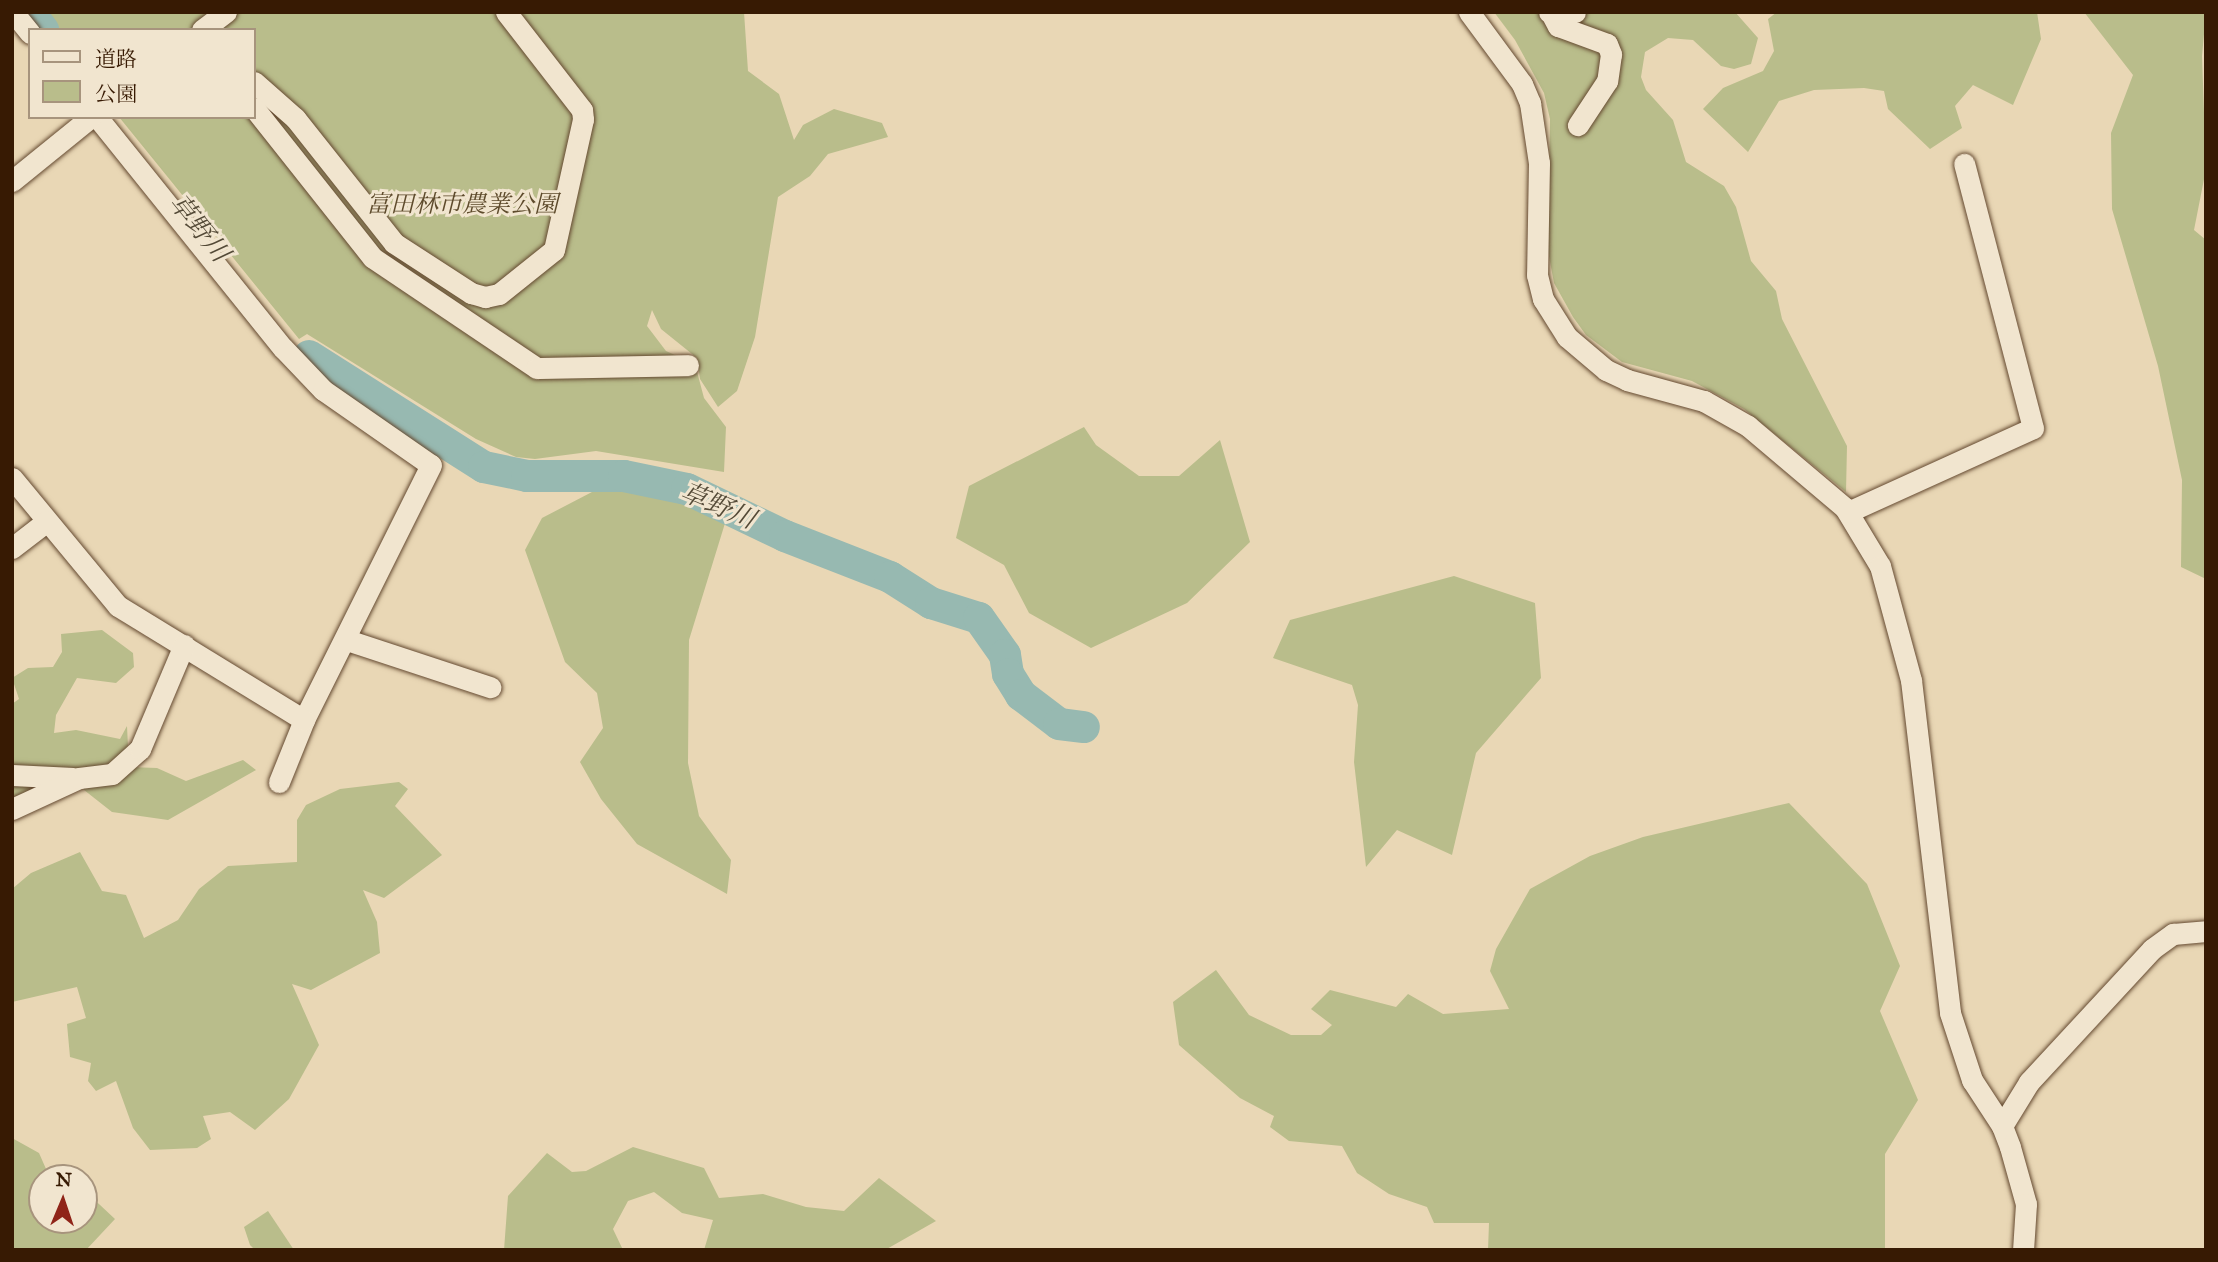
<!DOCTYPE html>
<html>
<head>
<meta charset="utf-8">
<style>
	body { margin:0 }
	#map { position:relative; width:2218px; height:1262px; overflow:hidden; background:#e9d7b5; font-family:"IM FELL Great Primer","Noto Serif JP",serif }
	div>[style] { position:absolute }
	.green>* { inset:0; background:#b9bd8b }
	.river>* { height:32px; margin:-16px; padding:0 16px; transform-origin:16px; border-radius:16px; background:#97b9b1 }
	.roads { filter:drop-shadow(0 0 2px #644930) drop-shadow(0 0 2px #644930) }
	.minor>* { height:21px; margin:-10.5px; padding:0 10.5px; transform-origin:10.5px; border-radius:10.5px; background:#f1e5cf }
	span { translate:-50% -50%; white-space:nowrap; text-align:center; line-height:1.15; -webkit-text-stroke:6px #f1e5cf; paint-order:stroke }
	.park-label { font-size:24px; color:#5e4b2c; font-style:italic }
	.water-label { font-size:26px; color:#544a37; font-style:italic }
	.frame { position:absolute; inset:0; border:14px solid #371a03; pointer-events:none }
	.legend { position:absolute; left:28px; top:28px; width:228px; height:91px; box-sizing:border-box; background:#f1e5cf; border:2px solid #a7947d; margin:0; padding:9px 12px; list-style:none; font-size:21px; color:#371a03 }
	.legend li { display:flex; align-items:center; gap:14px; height:35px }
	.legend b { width:35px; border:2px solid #a7947d }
	.north { position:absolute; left:28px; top:1164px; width:70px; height:70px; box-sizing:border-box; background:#f1e5cf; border:2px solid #a7947d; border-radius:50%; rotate:2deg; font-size:19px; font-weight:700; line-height:28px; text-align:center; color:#371a03 }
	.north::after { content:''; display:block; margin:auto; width:24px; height:32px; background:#8f2418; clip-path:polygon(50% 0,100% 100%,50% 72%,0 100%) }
</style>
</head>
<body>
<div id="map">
	<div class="green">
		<i style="clip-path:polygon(38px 12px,744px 12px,748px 71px,779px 94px,794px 140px,803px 125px,834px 109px,882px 123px,888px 137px,828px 154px,810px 176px,778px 197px,755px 337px,737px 391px,718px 407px,700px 379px,697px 358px,661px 329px,652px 310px,647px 326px,666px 351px,695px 364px,704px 398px,726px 427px,724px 472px,596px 451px,535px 459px,516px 457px,476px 439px,307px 334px,299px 339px,119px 117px,254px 117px,254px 30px,51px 30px)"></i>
		<i style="clip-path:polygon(1494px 12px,1735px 12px,1758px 38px,1751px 64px,1734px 69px,1721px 66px,1693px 40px,1668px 38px,1645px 52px,1641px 77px,1646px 90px,1673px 120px,1686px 162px,1724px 186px,1736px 207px,1751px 261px,1776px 291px,1782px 319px,1847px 446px,1846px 492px,1744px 409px,1692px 381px,1622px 362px,1586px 335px,1573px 317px,1554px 283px,1548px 251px,1550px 119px,1544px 93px,1515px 40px)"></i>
		<i style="clip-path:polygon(1777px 12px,2037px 12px,2041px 39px,2013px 105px,1973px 85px,1955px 106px,1962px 128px,1930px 149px,1888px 109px,1884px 91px,1864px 88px,1814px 90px,1779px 101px,1748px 152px,1703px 109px,1723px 88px,1763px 71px,1774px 51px,1768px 19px)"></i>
		<i style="clip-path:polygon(2084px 12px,2206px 12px,2202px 56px,2206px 169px,2194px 230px,2206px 240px,2206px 579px,2181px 567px,2182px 480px,2158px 366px,2112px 209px,2111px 133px,2133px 75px)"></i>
		<i style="clip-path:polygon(1084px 427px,1096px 445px,1139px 476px,1179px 476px,1220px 440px,1250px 542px,1187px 603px,1091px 648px,1029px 613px,1004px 565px,956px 538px,969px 486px)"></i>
		<i style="clip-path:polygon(617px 479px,666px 482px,730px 507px,689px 640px,688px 763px,699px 816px,731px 860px,727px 894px,637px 844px,601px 799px,580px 762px,603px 728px,597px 693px,565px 662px,525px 550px,542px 518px)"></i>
		<i style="clip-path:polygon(1454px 576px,1535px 603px,1541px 678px,1476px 753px,1452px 855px,1397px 830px,1366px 867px,1354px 762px,1358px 705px,1352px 685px,1273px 658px,1290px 620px)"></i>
		<i style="clip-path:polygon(102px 630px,133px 653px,134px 667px,116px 683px,77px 678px,56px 715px,54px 733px,76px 730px,120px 739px,127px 726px,129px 767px,157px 768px,186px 781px,243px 760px,256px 770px,168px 820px,112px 812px,65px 775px,12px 805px,12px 704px,19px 699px,12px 678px,28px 668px,53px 667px,62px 652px,61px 634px)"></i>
		<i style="clip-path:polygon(399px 782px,408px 789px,395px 806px,442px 855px,384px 898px,363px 890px,377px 922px,380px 953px,311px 990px,292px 984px,319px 1045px,289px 1099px,255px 1130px,230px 1112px,203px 1116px,211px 1139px,197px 1148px,150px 1150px,133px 1128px,116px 1081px,96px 1091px,88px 1081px,91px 1063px,70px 1057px,67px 1024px,86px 1018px,77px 987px,12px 1002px,12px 889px,31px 873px,80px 852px,102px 891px,126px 895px,144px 938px,178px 920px,199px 889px,228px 866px,297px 862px,297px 820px,306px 805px,340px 789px)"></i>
		<i style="clip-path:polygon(1789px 803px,1867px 884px,1900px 966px,1880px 1011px,1918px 1100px,1885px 1154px,1885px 1250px,1488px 1250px,1489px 1223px,1434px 1223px,1427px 1207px,1389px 1194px,1357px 1173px,1342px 1146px,1289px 1141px,1270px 1127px,1274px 1116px,1240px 1098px,1179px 1045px,1173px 1002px,1216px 970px,1249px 1015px,1291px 1035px,1321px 1035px,1332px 1025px,1311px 1009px,1330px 990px,1396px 1007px,1408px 994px,1443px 1014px,1509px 1009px,1490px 971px,1496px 949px,1530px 889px,1590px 856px,1643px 837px)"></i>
		<i style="clip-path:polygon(12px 1138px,39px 1153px,50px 1178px,42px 1178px,42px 1220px,84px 1220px,84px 1190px,115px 1219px,86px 1250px,12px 1250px)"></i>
		<i style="clip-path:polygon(633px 1147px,704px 1168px,719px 1198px,763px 1194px,806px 1207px,844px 1211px,879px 1178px,936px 1221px,885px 1250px,704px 1250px,713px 1220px,682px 1213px,654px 1192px,628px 1201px,613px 1229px,623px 1250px,504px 1250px,508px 1196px,547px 1153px,572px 1172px,586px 1171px)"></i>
		<i style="clip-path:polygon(268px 1211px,294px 1250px,255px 1250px,250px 1245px,244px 1227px)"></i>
	</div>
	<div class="river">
		<i style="left:29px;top:12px;width:23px;rotate:52deg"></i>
		<i style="left:309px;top:356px;width:207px;rotate:32.4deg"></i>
		<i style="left:484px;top:467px;width:44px;rotate:11.8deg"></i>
		<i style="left:527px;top:476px;width:97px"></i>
		<i style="left:624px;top:476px;width:64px;rotate:11.7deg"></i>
		<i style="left:687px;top:489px;width:109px;rotate:25.6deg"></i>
		<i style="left:785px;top:536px;width:113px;rotate:21.3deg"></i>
		<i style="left:890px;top:577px;width:49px;rotate:32.4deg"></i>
		<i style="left:931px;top:603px;width:50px;rotate:17.4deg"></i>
		<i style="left:979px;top:618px;width:45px;rotate:54.9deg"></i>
		<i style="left:1005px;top:655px;width:19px;rotate:81deg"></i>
		<i style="left:1008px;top:674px;width:25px;rotate:58deg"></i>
		<i style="left:1021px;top:695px;width:48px;rotate:37.3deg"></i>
		<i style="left:1059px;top:724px;width:25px;rotate:7deg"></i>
	</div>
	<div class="roads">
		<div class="minor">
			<i style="left:13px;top:12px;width:27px;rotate:51deg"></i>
			<i style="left:1469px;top:12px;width:89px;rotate:53.6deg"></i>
			<i style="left:1522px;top:84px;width:21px;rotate:67deg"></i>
			<i style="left:1530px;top:103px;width:61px;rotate:81.5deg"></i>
			<i style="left:1539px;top:163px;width:112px;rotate:91deg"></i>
			<i style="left:1537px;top:275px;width:25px;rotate:76deg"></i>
			<i style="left:1543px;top:299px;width:45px;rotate:57.7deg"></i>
			<i style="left:1567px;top:337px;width:51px;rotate:40.2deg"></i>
			<i style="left:1606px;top:370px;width:23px;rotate:25deg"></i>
			<i style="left:1627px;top:380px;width:80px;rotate:15.3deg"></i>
			<i style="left:1704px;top:401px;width:51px;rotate:29.6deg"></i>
			<i style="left:1748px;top:426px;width:127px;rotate:40.2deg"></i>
			<i style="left:1845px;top:508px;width:68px;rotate:58.9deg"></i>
			<i style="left:1880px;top:566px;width:118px;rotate:74.8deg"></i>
			<i style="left:1911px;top:680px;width:335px;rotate:83.3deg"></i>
			<i style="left:1950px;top:1013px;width:71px;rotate:71.8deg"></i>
			<i style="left:1972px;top:1080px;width:55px;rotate:56.9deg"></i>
			<i style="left:2002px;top:1126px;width:22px;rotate:69deg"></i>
			<i style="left:2010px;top:1147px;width:59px;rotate:74.3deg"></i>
			<i style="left:2026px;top:1204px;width:46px;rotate:93.7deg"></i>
			<i style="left:1549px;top:12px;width:26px"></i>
			<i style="left:1551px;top:13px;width:15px;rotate:62deg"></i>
			<i style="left:1558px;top:26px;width:52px;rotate:20.2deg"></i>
			<i style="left:1607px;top:44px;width:11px;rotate:68deg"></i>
			<i style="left:1611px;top:54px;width:27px;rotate:98deg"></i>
			<i style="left:1607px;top:81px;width:53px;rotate:123.4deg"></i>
			<i style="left:202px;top:30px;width:30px;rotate:-37deg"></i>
			<i style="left:254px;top:82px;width:55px;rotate:41.3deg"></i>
			<i style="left:295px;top:118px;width:159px;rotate:51.6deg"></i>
			<i style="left:394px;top:243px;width:92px;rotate:33deg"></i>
			<i style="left:471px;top:293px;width:15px;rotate:16deg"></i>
			<i style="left:485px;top:297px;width:14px;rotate:-12deg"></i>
			<i style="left:499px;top:294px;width:70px;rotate:-38.7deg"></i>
			<i style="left:554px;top:250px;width:134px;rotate:-77.5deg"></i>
			<i style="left:583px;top:119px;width:9px;rotate:-96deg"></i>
			<i style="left:582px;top:110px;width:124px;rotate:-127.8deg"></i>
			<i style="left:254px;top:108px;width:191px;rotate:51.6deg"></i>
			<i style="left:373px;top:258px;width:197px;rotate:33.9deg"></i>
			<i style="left:537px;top:368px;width:151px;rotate:-1.1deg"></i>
			<i style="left:97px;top:117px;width:297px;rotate:51.2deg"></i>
			<i style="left:283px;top:348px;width:58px;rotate:46.4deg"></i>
			<i style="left:323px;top:390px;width:131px;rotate:34.8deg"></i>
			<i style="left:431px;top:465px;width:285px;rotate:116.5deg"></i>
			<i style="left:304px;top:720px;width:67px;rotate:112deg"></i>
			<i style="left:12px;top:181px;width:102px;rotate:-39deg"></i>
			<i style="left:12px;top:478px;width:166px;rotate:50.4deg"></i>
			<i style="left:118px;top:606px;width:218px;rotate:31.5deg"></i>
			<i style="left:1848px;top:512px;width:203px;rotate:-24.4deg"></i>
			<i style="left:2033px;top:428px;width:273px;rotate:-104.6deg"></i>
			<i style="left:12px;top:548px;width:44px;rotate:-37.6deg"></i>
			<i style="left:347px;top:640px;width:151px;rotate:18.2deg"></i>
			<i style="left:12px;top:775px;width:61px;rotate:2.8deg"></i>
			<i style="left:12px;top:809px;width:74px;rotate:-24.8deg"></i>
			<i style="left:79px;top:778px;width:33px;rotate:-7deg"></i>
			<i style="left:112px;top:774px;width:38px;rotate:-42deg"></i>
			<i style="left:140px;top:749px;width:113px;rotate:-67.1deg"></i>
			<i style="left:2002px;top:1126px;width:52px;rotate:-58.5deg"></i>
			<i style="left:2029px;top:1082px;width:181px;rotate:-47.2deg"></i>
			<i style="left:2152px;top:949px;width:26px;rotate:-36deg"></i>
			<i style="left:2173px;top:934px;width:33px;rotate:-5deg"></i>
		</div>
	</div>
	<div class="park-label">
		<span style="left:462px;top:205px">富田林市農業公園</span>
	</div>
	<div class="water-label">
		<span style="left:199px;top:228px;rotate:51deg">草野川</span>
		<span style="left:718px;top:506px;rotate:23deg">草野川</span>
	</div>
	<div class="frame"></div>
	<ul class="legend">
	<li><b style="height:9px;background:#f1e5cf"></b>道路</li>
	<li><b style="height:19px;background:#b9bd8b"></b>公園</li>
	</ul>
	<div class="north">N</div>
</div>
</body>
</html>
